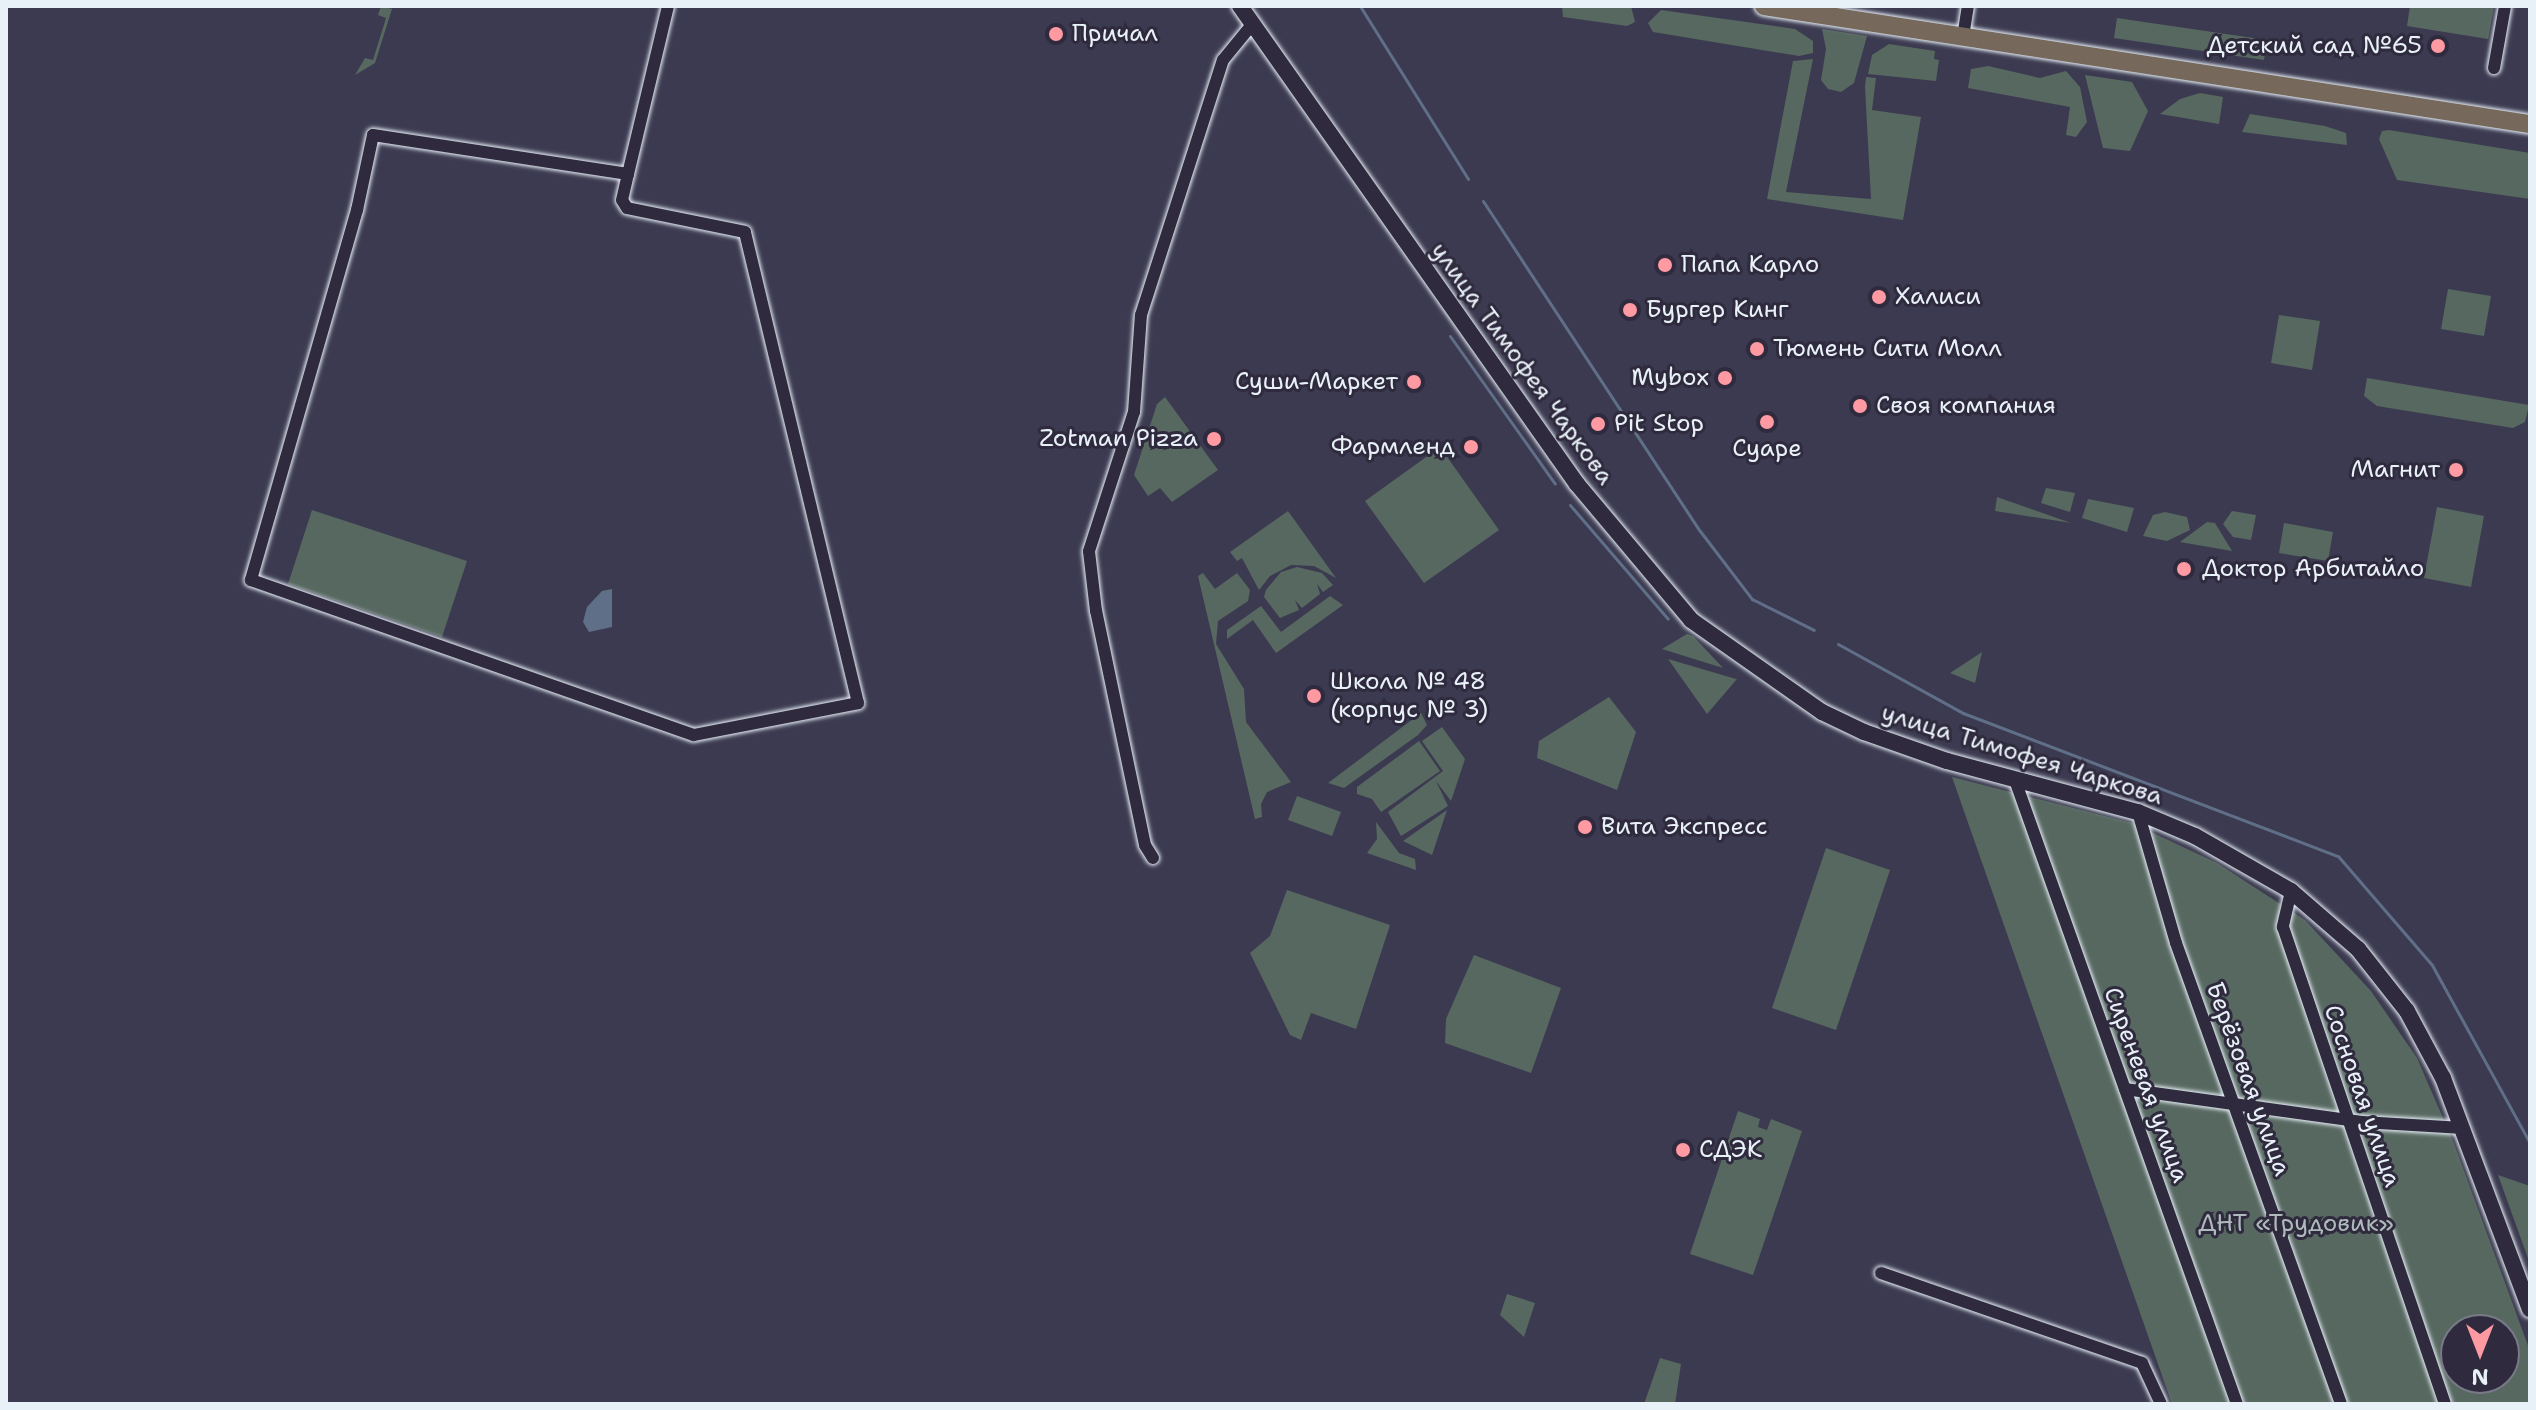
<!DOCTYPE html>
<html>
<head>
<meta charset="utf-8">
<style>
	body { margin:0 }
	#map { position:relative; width:2536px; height:1410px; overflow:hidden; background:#3c3a50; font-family:"Shantell Sans",sans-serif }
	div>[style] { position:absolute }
	.green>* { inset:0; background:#576860 }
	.water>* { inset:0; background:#606f88 }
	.stream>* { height:3px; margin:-1.5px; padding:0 1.5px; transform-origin:1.5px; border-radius:1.5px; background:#606f88 }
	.roads { filter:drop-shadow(0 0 2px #e8f1f8) drop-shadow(0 0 2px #e8f1f8) }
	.minor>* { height:12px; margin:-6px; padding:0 6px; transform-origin:6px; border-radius:6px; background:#2f2a3d }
	.secondary>* { height:16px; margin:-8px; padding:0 8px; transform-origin:8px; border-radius:8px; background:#2f2a3d }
	.primary>* { height:18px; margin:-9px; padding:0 9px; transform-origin:9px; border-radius:9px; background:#76695c }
	.dots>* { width:22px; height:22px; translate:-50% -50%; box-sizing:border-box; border:4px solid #2f2a3d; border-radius:50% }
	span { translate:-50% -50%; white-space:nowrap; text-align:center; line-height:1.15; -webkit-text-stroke:6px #2f2a3d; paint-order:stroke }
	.poi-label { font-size:24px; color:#e8f1f8 }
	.left { translate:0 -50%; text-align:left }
	.right { translate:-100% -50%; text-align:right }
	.street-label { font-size:24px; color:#e8f1f8 }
	.park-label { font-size:24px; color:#aebabb }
	.frame { position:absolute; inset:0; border:8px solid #e8f1f8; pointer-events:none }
	.north { position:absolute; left:2440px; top:1314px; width:80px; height:80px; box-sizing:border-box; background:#2f2a3d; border:2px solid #797a88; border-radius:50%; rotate:180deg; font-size:22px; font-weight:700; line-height:32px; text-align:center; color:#e8f1f8 }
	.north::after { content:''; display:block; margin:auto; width:28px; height:36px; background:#ff9aa2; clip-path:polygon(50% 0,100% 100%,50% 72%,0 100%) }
</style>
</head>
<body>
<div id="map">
	<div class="green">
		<i style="clip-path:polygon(381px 6px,392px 9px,375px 63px,355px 75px,365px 58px,373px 60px,386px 18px,378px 15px)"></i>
		<i style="clip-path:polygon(1562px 6px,1631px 6px,1635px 22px,1627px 26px,1563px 17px)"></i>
		<i style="clip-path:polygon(2410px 6px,2494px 6px,2488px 39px,2407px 26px)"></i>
		<i style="clip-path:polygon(1661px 10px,1795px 29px,1813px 41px,1813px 53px,1799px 56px,1653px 32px,1648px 23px)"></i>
		<i style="clip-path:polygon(2117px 18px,2267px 40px,2264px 60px,2114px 38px)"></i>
		<i style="clip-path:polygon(1822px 29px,1867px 36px,1854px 83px,1841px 92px,1828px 89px,1821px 80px,1826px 49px)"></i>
		<i style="clip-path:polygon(1889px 44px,1935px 51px,1934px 59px,1939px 60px,1936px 81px,1868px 74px,1872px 55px)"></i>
		<i style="clip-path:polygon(1813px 59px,1786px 192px,1871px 199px,1865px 87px,1866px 77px,1876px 78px,1872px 110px,1921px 117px,1903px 220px,1767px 199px,1793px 61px)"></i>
		<i style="clip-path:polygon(1988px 66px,2040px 78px,2066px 71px,2080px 87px,2087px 122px,2076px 137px,2066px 135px,2070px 107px,1968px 88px,1971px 69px)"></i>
		<i style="clip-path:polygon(2085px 75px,2132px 82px,2148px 111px,2130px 151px,2103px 148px)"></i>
		<i style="clip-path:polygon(2200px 93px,2223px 97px,2219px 124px,2160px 114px,2180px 99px)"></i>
		<i style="clip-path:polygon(2250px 114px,2325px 126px,2346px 133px,2347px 145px,2242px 132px)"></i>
		<i style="clip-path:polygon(2389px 130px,2530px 153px,2530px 199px,2397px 180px,2379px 139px,2382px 131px)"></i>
		<i style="clip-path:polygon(2448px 289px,2491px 296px,2484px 336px,2441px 329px)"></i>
		<i style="clip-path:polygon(2279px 315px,2320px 321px,2312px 370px,2271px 363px)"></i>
		<i style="clip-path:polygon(2367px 378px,2529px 405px,2525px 422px,2513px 428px,2377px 406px,2364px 396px)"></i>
		<i style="clip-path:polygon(1165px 397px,1218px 470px,1172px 502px,1160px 488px,1148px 496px,1134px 475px,1157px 404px)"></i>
		<i style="clip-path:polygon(1440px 447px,1499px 530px,1424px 583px,1365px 501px)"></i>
		<i style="clip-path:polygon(2046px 488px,2075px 493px,2070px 512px,2041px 503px)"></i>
		<i style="clip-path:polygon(1997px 497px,2071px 523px,1995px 511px)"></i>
		<i style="clip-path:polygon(2088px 499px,2134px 508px,2127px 532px,2082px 518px)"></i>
		<i style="clip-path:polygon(2437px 507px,2484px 516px,2471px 587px,2424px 578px)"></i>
		<i style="clip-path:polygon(312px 510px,467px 561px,442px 637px,288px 584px)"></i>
		<i style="clip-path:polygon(1288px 511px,1336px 578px,1314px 566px,1291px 565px,1270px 576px,1259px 590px,1242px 558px,1237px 561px,1230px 552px)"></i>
		<i style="clip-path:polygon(2232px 511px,2256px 515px,2251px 540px,2233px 537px,2223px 524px)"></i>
		<i style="clip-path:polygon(2165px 512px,2187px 517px,2190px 530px,2167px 541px,2143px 536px,2153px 515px)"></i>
		<i style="clip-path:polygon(2207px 522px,2215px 523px,2232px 551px,2180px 542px)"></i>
		<i style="clip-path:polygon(2284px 523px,2333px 532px,2328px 561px,2279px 553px)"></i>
		<i style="clip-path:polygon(1297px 567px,1322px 573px,1333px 585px,1323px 592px,1317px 584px,1320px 594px,1302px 608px,1295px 600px,1299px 610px,1280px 618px,1264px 597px,1266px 590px,1281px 572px)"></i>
		<i style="clip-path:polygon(1203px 573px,1215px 589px,1237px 573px,1250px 590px,1248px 601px,1218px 621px,1216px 644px,1244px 689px,1246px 722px,1291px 782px,1267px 792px,1261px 804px,1262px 817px,1255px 819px,1198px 576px)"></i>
		<i style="clip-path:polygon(1330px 596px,1343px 605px,1276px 653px,1253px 620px,1227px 639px,1227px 630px,1261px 606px,1281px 632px)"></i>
		<i style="clip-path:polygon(1687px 634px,1693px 636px,1723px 668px,1662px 649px)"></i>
		<i style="clip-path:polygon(1982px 652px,1975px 683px,1950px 673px,1976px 656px)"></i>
		<i style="clip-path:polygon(1668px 659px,1736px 679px,1737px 679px,1707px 714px)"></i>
		<i style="clip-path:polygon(1609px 697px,1636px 732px,1617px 790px,1537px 758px,1539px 741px)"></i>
		<i style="clip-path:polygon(1421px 713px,1427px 725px,1418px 735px,1344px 788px,1328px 783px)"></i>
		<i style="clip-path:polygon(1442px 727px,1465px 759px,1451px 801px,1436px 781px,1448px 806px,1401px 836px,1388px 812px,1443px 771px,1422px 741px)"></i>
		<i style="clip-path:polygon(1419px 741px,1440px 771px,1381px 812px,1372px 799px,1357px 794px,1357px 787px)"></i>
		<i style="clip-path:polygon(evenodd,1952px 777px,2132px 823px,2217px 863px,2305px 920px,2371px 991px,2417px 1058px,2453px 1141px,2530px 1351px,2530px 1404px,2172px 1404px,1952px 777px,2456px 1330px,2504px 1330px,2504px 1378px,2456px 1378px,2456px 1330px)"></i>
		<i style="clip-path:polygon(1297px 796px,1341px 812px,1332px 836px,1288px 820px)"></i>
		<i style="clip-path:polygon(1447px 810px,1432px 855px,1403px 841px)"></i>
		<i style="clip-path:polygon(1376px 822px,1399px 853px,1415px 859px,1416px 870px,1367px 853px,1377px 839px)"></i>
		<i style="clip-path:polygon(1826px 848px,1890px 870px,1836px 1030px,1772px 1008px)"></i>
		<i style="clip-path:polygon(1287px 890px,1390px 925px,1356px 1029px,1311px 1013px,1301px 1040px,1290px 1035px,1250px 953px,1270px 936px)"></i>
		<i style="clip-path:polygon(1474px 955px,1561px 988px,1531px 1073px,1445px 1043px,1446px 1019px)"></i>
		<i style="clip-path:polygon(1738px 1111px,1760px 1119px,1758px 1127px,1767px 1130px,1771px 1119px,1802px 1131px,1753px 1275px,1690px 1254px)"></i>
		<i style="clip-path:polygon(2498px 1175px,2530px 1186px,2530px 1264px)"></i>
		<i style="clip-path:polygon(1507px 1294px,1535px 1303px,1524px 1337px,1500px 1315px)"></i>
		<i style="clip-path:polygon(1660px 1358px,1681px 1364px,1675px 1404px,1644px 1404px)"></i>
	</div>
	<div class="water">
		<i style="clip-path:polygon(612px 589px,612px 627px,589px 632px,583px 622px,587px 607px,602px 591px)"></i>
	</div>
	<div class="stream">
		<i style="left:1360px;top:6px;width:204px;rotate:58deg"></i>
		<i style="left:1483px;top:201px;width:395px;rotate:56.7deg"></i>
		<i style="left:1700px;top:531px;width:86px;rotate:52.6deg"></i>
		<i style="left:1752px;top:599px;width:69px;rotate:26.6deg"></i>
		<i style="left:1450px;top:336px;width:181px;rotate:54.6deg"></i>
		<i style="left:1570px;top:505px;width:150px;rotate:49.3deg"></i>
		<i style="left:1838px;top:644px;width:143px;rotate:28.9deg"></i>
		<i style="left:1963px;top:713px;width:401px;rotate:20.9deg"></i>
		<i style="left:2338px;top:856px;width:144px;rotate:49.2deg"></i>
		<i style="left:2432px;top:965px;width:203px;rotate:61.2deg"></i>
	</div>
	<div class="roads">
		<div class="minor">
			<i style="left:1963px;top:37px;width:31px;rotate:-81deg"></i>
			<i style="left:2494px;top:68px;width:63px;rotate:-79.9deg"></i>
			<i style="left:628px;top:174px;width:258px;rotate:-171.3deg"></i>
			<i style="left:373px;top:135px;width:77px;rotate:102deg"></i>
			<i style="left:357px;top:210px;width:385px;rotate:106deg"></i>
			<i style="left:251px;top:580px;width:469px;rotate:19.3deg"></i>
			<i style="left:694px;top:735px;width:167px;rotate:-11deg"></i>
			<i style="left:858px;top:703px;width:484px;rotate:-103.5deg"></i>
			<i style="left:745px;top:232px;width:120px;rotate:-168.5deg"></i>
			<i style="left:627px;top:208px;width:9px;rotate:-122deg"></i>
			<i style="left:622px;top:200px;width:27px;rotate:-77deg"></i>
			<i style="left:628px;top:174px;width:173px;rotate:-76.6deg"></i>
			<i style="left:2015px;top:780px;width:662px;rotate:70.42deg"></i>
			<i style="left:2138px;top:812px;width:136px;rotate:73.8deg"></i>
			<i style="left:2176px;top:943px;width:490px;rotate:70.3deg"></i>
			<i style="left:1153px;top:858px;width:15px;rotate:-122deg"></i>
			<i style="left:1145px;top:845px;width:239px;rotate:-101.8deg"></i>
			<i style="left:1096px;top:611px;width:60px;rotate:-96.7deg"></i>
			<i style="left:1089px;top:551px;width:146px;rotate:-72.1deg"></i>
			<i style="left:1134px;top:412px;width:97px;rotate:-85.9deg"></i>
			<i style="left:1141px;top:315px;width:268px;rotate:-72.2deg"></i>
			<i style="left:1223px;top:60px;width:43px;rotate:-50.7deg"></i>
			<i style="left:2291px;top:891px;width:37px;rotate:103deg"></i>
			<i style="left:2283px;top:927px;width:504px;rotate:71.24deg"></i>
			<i style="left:2125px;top:1089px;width:239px;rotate:7.9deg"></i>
			<i style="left:2362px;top:1122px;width:101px;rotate:3.4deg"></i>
			<i style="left:1881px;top:1273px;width:276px;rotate:19deg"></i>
			<i style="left:2142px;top:1363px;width:45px;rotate:65.1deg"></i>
		</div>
		<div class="secondary">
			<i style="left:1240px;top:6px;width:585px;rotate:54.82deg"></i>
			<i style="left:1577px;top:484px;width:177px;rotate:50deg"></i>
			<i style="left:1691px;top:620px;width:160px;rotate:35.1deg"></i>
			<i style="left:1822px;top:712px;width:47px;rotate:25.5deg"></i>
			<i style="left:1864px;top:732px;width:88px;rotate:19.3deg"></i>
			<i style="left:1947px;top:761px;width:198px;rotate:15deg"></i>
			<i style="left:2138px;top:812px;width:62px;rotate:22.8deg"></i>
			<i style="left:2195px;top:836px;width:111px;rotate:29.8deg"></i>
			<i style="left:2291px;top:891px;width:89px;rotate:40.9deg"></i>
			<i style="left:2358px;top:949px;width:79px;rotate:51.7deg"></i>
			<i style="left:2407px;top:1011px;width:76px;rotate:61.8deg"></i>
			<i style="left:2443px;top:1078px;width:247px;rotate:69.4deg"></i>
		</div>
		<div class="primary">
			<i style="left:1764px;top:6px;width:775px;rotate:8.76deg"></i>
		</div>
	</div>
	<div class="dots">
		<i style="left:1056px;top:34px;background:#ff9aa2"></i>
		<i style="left:2438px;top:46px;background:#ff9aa2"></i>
		<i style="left:1665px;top:265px;background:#ff9aa2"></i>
		<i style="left:1879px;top:297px;background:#ff9aa2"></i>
		<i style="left:1630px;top:310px;background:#ff9aa2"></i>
		<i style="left:1757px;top:349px;background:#ff9aa2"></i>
		<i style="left:1725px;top:378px;background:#ff9aa2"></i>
		<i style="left:1414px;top:382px;background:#ff9aa2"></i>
		<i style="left:1860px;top:406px;background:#ff9aa2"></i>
		<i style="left:1767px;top:422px;background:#ff9aa2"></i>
		<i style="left:1598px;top:424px;background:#ff9aa2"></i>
		<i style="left:1214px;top:439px;background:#ff9aa2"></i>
		<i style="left:1471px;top:447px;background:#ff9aa2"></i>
		<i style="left:2456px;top:470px;background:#ff9aa2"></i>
		<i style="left:2184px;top:569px;background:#ff9aa2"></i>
		<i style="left:1314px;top:696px;background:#ff9aa2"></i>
		<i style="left:1585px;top:827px;background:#ff9aa2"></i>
		<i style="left:1683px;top:1150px;background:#ff9aa2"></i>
	</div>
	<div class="poi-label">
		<span class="left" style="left:1072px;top:34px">Причал</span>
		<span class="right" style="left:2422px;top:46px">Детский сад №65</span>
		<span class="left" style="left:1681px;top:265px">Папа Карло</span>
		<span class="left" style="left:1895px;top:297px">Халиси</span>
		<span class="left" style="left:1646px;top:310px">Бургер Кинг</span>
		<span class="left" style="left:1773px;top:349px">Тюмень Сити Молл</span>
		<span class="right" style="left:1709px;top:378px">Mybox</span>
		<span class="right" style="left:1398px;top:382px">Суши-Маркет</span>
		<span class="left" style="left:1876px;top:406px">Своя компания</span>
		<span class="left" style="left:1614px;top:424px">Pit Stop</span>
		<span class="right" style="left:1198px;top:439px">Zotman Pizza</span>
		<span class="right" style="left:1455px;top:447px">Фармленд</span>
		<span style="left:1767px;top:449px">Суаре</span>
		<span class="right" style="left:2440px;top:470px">Магнит</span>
		<span class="left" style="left:2202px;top:569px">Доктор Арбитайло</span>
		<span class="left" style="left:1330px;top:696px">Школа № 48<br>(корпус № 3)</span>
		<span class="left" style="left:1601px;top:827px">Вита Экспресс</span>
		<span class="left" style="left:1699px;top:1150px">СДЭК</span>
	</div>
	<div class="street-label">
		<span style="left:1522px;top:364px;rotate:54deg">улица Тимофея Чаркова</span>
		<span style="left:2022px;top:755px;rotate:17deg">улица Тимофея Чаркова</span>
		<span style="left:2248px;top:1079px;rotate:70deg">Берёзовая улица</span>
		<span style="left:2146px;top:1085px;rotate:70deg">Сиреневая улица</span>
		<span style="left:2362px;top:1096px;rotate:71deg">Сосновая улица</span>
	</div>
	<div class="park-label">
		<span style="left:2296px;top:1224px">ДНТ «Трудовик»</span>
	</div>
	<div class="frame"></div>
	<div class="north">N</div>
</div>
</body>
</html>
